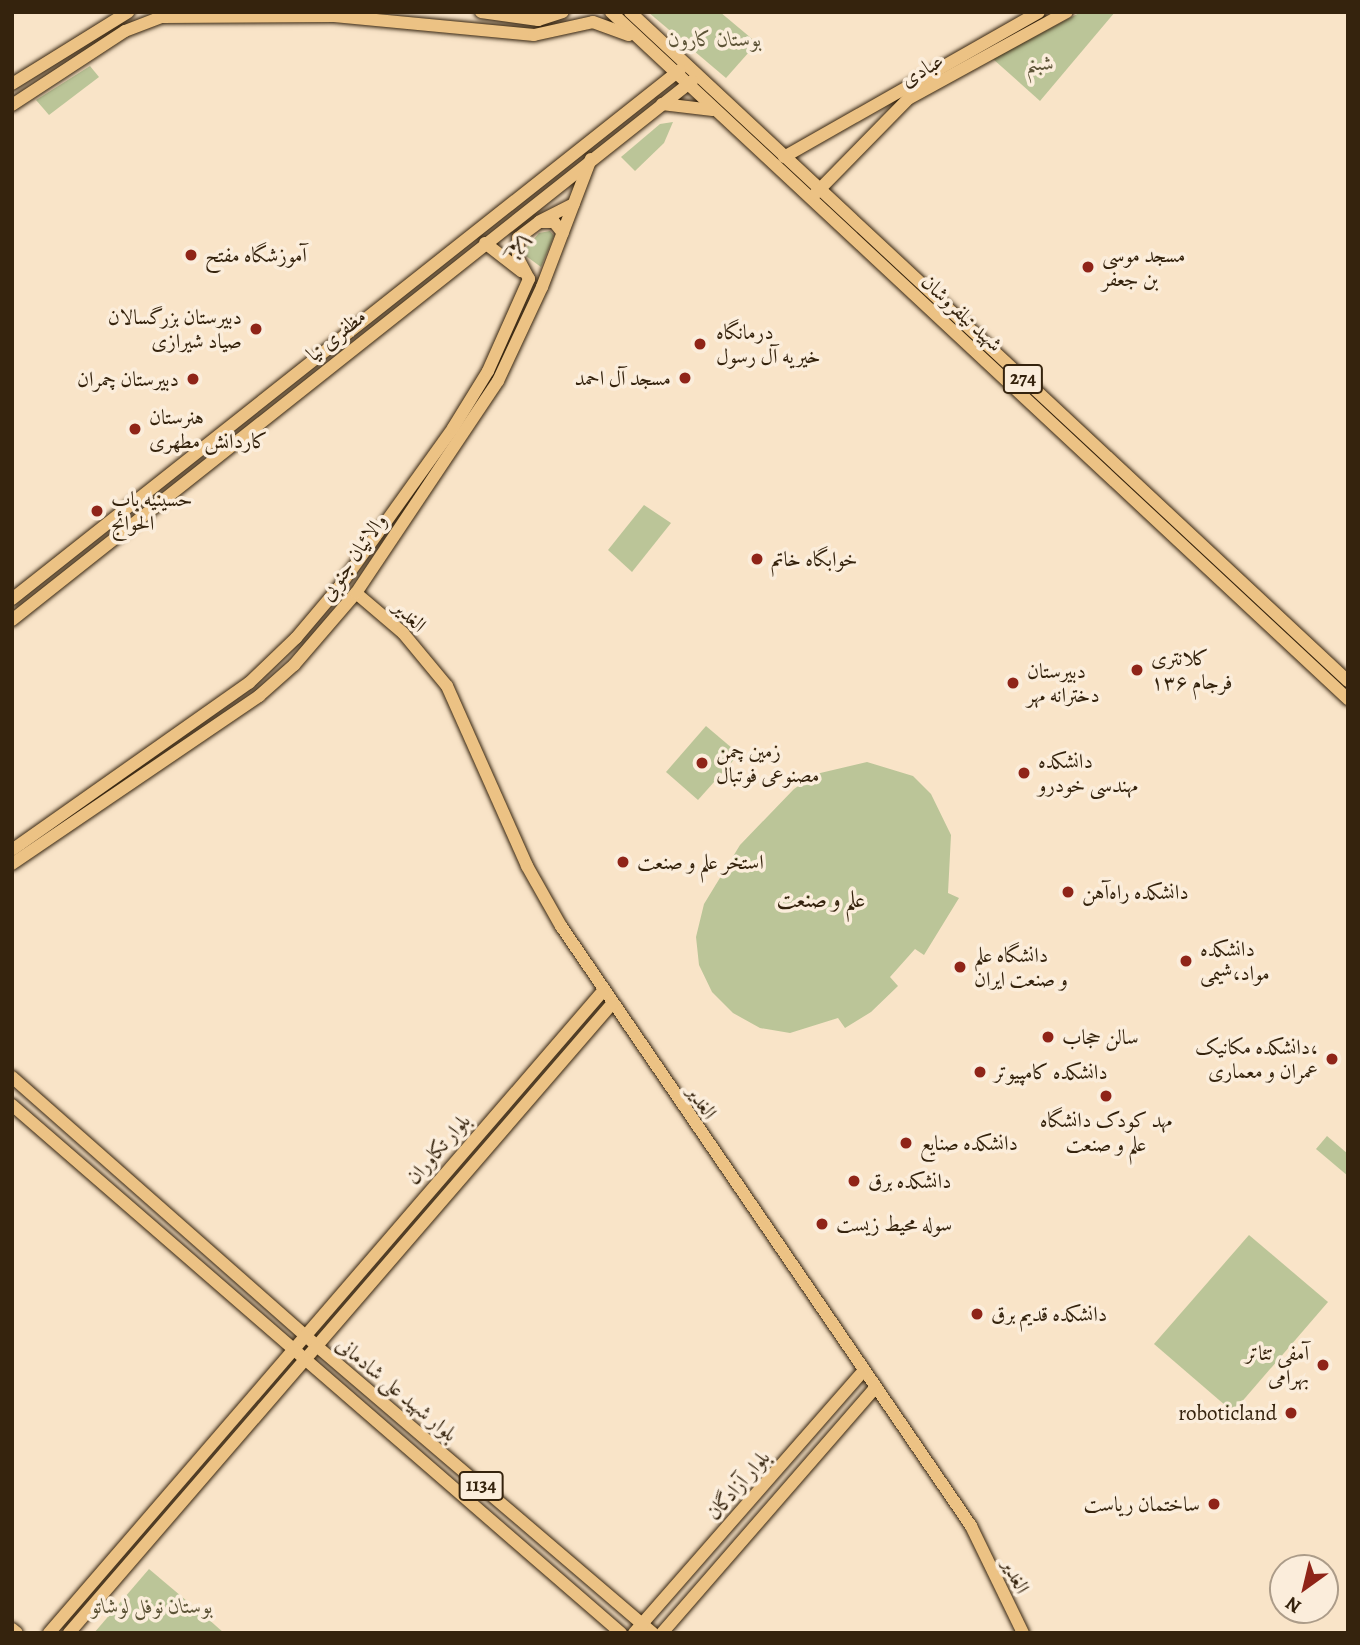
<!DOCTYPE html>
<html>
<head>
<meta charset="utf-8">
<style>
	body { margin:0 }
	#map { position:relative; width:1360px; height:1645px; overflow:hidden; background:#f9e4c8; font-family:Alegreya,Amiri,serif }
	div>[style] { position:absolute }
	.green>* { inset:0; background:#bbc598 }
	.roads { filter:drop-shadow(0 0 2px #35230d) drop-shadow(0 0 2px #35230d) }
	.major>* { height:12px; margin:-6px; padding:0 6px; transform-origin:6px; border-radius:6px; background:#ecc284 }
	.dots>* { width:19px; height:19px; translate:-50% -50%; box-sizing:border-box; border:4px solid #fbeddb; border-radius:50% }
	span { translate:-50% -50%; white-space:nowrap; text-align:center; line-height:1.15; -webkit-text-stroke:7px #fbeddb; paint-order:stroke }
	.shield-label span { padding:2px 5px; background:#fbeddb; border:2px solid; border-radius:5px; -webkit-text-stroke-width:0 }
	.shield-label { font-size:19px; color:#35230d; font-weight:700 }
	.park-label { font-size:21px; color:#5d5437; font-style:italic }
	.street-label { font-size:21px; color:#35230d }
	.poi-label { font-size:21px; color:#35230d }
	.left { translate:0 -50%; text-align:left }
	.right { translate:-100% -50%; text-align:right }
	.neighbourhood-label { font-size:23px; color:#35230d }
	.frame { position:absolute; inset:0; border:14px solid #35230d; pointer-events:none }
	.north { position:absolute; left:1269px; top:1554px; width:70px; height:70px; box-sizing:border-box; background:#fbeddb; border:2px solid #ac9c89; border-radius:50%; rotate:214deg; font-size:19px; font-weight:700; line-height:28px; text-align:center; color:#35230d }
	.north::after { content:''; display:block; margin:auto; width:24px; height:32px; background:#8f2418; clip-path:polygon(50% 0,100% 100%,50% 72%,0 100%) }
</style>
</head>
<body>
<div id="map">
	<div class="green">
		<i style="clip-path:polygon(648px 12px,720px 12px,757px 43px,726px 78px)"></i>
		<i style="clip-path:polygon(1081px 12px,1115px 12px,1040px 101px,993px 59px)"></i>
		<i style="clip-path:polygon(90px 66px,99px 77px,49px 115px,36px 100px)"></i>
		<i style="clip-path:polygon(673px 122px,664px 143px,635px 171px,621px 157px,660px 124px)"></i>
		<i style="clip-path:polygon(550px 231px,554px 236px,541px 267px,526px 256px,527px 247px,539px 233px)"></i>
		<i style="clip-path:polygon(644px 505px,671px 523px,632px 572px,608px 550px)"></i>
		<i style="clip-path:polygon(706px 726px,739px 754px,698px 800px,666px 772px)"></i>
		<i style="clip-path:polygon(867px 762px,913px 776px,931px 794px,951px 835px,948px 893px,959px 898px,924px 955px,915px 949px,890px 977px,898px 986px,871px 1012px,845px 1028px,838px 1018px,790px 1033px,760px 1028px,733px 1013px,712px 992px,699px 965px,696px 937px,704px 904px,740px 845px,794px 789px,816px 774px)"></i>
		<i style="clip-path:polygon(1327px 1136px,1348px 1154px,1348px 1176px,1316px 1149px)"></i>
		<i style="clip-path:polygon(1249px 1235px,1328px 1302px,1233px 1412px,1154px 1344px)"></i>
		<i style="clip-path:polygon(149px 1569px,207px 1618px,224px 1633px,94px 1633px)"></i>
	</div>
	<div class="roads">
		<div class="major">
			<i style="left:481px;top:12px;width:58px;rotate:8deg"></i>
			<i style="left:538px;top:20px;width:26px;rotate:-18deg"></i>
			<i style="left:611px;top:12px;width:1008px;rotate:42.99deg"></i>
			<i style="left:630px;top:12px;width:981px;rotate:42.98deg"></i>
			<i style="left:12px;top:84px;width:137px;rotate:-31.8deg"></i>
			<i style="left:662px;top:104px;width:51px;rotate:6.7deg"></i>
			<i style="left:12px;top:105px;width:135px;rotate:-33.2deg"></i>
			<i style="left:125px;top:31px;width:40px;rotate:-21deg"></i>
			<i style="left:162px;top:17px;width:172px;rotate:-0.3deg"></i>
			<i style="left:334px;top:16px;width:201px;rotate:5.4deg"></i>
			<i style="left:534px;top:35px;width:60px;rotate:-12.4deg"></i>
			<i style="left:593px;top:22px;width:38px;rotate:20deg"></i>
			<i style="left:784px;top:157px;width:293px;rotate:-29.6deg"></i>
			<i style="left:815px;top:194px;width:133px;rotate:-45.6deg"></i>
			<i style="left:908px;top:99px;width:181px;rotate:-28.7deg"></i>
			<i style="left:540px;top:221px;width:38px;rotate:-27deg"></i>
			<i style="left:485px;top:243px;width:46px;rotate:37.9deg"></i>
			<i style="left:529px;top:279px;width:24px;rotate:-118deg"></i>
			<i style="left:518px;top:258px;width:20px;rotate:-90deg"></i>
			<i style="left:518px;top:238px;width:26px;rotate:-37deg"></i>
			<i style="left:539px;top:222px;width:15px"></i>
			<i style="left:554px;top:222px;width:14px;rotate:51deg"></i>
			<i style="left:356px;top:593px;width:62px;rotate:40.4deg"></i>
			<i style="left:403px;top:633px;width:69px;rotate:50.3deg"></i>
			<i style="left:447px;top:686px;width:197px;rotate:66deg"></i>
			<i style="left:527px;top:866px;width:69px;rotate:60.5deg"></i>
			<i style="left:561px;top:926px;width:727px;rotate:55.65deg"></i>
			<i style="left:971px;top:1526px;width:119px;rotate:64.1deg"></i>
			<i style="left:12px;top:599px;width:852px;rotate:-38.38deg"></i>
			<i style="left:12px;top:620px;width:868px;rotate:-38.4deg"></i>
			<i style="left:12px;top:850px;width:290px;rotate:-35.2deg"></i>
			<i style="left:249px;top:683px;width:65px;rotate:-43.8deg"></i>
			<i style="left:296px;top:638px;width:68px;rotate:-49.8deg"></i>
			<i style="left:340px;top:586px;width:194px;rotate:-54.4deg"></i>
			<i style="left:453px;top:428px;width:67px;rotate:-58.4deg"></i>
			<i style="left:488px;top:371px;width:101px;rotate:-66deg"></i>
			<i style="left:12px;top:864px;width:299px;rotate:-34.2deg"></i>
			<i style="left:259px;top:696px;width:47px;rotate:-41.5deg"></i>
			<i style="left:294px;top:665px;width:95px;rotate:-49.3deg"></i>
			<i style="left:356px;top:593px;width:255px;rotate:-56.2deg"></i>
			<i style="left:498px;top:381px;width:104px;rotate:-64.9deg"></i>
			<i style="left:542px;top:287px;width:137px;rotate:-69.1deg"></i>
			<i style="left:12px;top:1077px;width:409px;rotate:41.4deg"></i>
			<i style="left:319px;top:1348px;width:439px;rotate:40.5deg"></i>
			<i style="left:12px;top:1105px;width:806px;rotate:40.93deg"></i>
			<i style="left:12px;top:1629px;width:6px;rotate:39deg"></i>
			<i style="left:49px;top:1633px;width:848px;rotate:-49.21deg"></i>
			<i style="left:69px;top:1633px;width:831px;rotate:-49.2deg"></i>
			<i style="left:634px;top:1633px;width:346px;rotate:-48.8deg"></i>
			<i style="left:662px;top:1633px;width:323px;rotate:-49deg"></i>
		</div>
	</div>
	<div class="dots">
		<i style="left:191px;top:255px;background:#8f2418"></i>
		<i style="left:1088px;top:267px;background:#8f2418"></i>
		<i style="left:256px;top:329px;background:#8f2418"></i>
		<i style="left:700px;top:344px;background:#8f2418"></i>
		<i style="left:685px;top:378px;background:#8f2418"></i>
		<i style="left:193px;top:379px;background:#8f2418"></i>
		<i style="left:135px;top:429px;background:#8f2418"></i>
		<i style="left:97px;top:511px;background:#8f2418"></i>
		<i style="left:757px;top:559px;background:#8f2418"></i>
		<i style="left:1137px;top:670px;background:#8f2418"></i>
		<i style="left:1013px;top:683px;background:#8f2418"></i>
		<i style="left:702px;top:763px;background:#8f2418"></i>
		<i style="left:1024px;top:773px;background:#8f2418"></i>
		<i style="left:623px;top:862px;background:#8f2418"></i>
		<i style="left:1068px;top:892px;background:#8f2418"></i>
		<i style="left:1186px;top:961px;background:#8f2418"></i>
		<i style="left:960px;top:967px;background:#8f2418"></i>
		<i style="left:1048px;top:1037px;background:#8f2418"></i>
		<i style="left:1332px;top:1059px;background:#8f2418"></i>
		<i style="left:980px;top:1072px;background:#8f2418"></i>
		<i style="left:1106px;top:1096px;background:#8f2418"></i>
		<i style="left:906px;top:1143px;background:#8f2418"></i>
		<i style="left:854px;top:1181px;background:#8f2418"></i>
		<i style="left:822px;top:1224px;background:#8f2418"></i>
		<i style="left:977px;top:1314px;background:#8f2418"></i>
		<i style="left:1323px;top:1365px;background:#8f2418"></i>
		<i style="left:1291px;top:1413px;background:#8f2418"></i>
		<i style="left:1214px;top:1504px;background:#8f2418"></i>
	</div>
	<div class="shield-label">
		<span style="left:1023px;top:379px">274</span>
		<span style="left:481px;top:1486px">1134</span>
	</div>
	<div class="park-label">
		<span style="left:715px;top:39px">بوستان کارون</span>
		<span style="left:1040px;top:63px">شبنم</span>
		<span style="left:152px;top:1606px">بوستان نوفل لوشاتو</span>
	</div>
	<div class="street-label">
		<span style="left:922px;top:70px;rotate:-30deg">عبادی</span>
		<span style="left:520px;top:245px;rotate:40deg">یکم</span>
		<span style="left:962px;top:313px;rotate:43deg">شهید نیلفروشان</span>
		<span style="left:336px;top:335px;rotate:-39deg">مظفری نیا</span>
		<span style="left:353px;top:557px;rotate:-55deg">والائیان جنوبی</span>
		<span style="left:410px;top:616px;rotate:44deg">الغدیر</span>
		<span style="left:702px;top:1102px;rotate:56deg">الغدیر</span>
		<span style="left:438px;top:1149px;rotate:-49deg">بلوار تکاوران</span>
		<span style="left:397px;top:1389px;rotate:40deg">بلوار شهید علی شادمانی</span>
		<span style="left:738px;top:1485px;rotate:-49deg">بلوار آزادگان</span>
		<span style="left:1016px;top:1576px;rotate:64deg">الغدیر</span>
	</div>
	<div class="poi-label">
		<span class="left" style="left:205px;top:255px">آموزشگاه مفتح</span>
		<span class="left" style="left:1102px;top:267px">مسجد موسی<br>بن جعفر</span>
		<span class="right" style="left:242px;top:329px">دبیرستان بزرگسالان<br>صیاد شیرازی</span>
		<span class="left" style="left:716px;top:344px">درمانگاه<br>خیریه آل رسول</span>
		<span class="right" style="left:671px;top:378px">مسجد آل احمد</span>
		<span class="right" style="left:179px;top:379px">دبیرستان چمران</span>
		<span class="left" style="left:149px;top:429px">هنرستان<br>کاردانش مطهری</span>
		<span class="left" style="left:111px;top:511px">حسینیه باب<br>الحوائج</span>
		<span class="left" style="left:771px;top:559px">خوابگاه خاتم</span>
		<span class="left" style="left:1151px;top:670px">کلانتری<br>۱۳۶ فرجام</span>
		<span class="left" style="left:1027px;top:683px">دبیرستان<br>دخترانه مهر</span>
		<span class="left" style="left:716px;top:763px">زمین چمن<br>مصنوعی فوتبال</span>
		<span class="left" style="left:1038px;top:773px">دانشکده<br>مهندسی خودرو</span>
		<span class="left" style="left:637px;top:862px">استخر علم و صنعت</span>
		<span class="left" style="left:1082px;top:892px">دانشکده راه‌آهن</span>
		<span class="left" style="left:1200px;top:961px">دانشکده<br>مواد،شیمی</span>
		<span class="left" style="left:974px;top:967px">دانشگاه علم<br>و صنعت ایران</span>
		<span class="left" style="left:1062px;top:1037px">سالن حجاب</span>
		<span class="right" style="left:1318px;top:1059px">دانشکده مکانیک،<br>عمران و معماری</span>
		<span class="left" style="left:994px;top:1072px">دانشکده کامپیوتر</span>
		<span style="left:1106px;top:1132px">مهد کودک دانشگاه<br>علم و صنعت</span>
		<span class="left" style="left:920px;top:1143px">دانشکده صنایع</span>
		<span class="left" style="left:868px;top:1181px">دانشکده برق</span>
		<span class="left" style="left:836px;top:1224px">سوله محیط زیست</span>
		<span class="left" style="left:991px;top:1314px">دانشکده قدیم برق</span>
		<span class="right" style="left:1309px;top:1365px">آمفی تئاتر<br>بهرامی</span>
		<span class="right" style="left:1277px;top:1413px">roboticland</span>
		<span class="right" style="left:1200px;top:1504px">ساختمان ریاست</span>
	</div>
	<div class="neighbourhood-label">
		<span style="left:821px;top:900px">علم و صنعت</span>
	</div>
	<div class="frame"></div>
	<div class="north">N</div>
</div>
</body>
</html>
